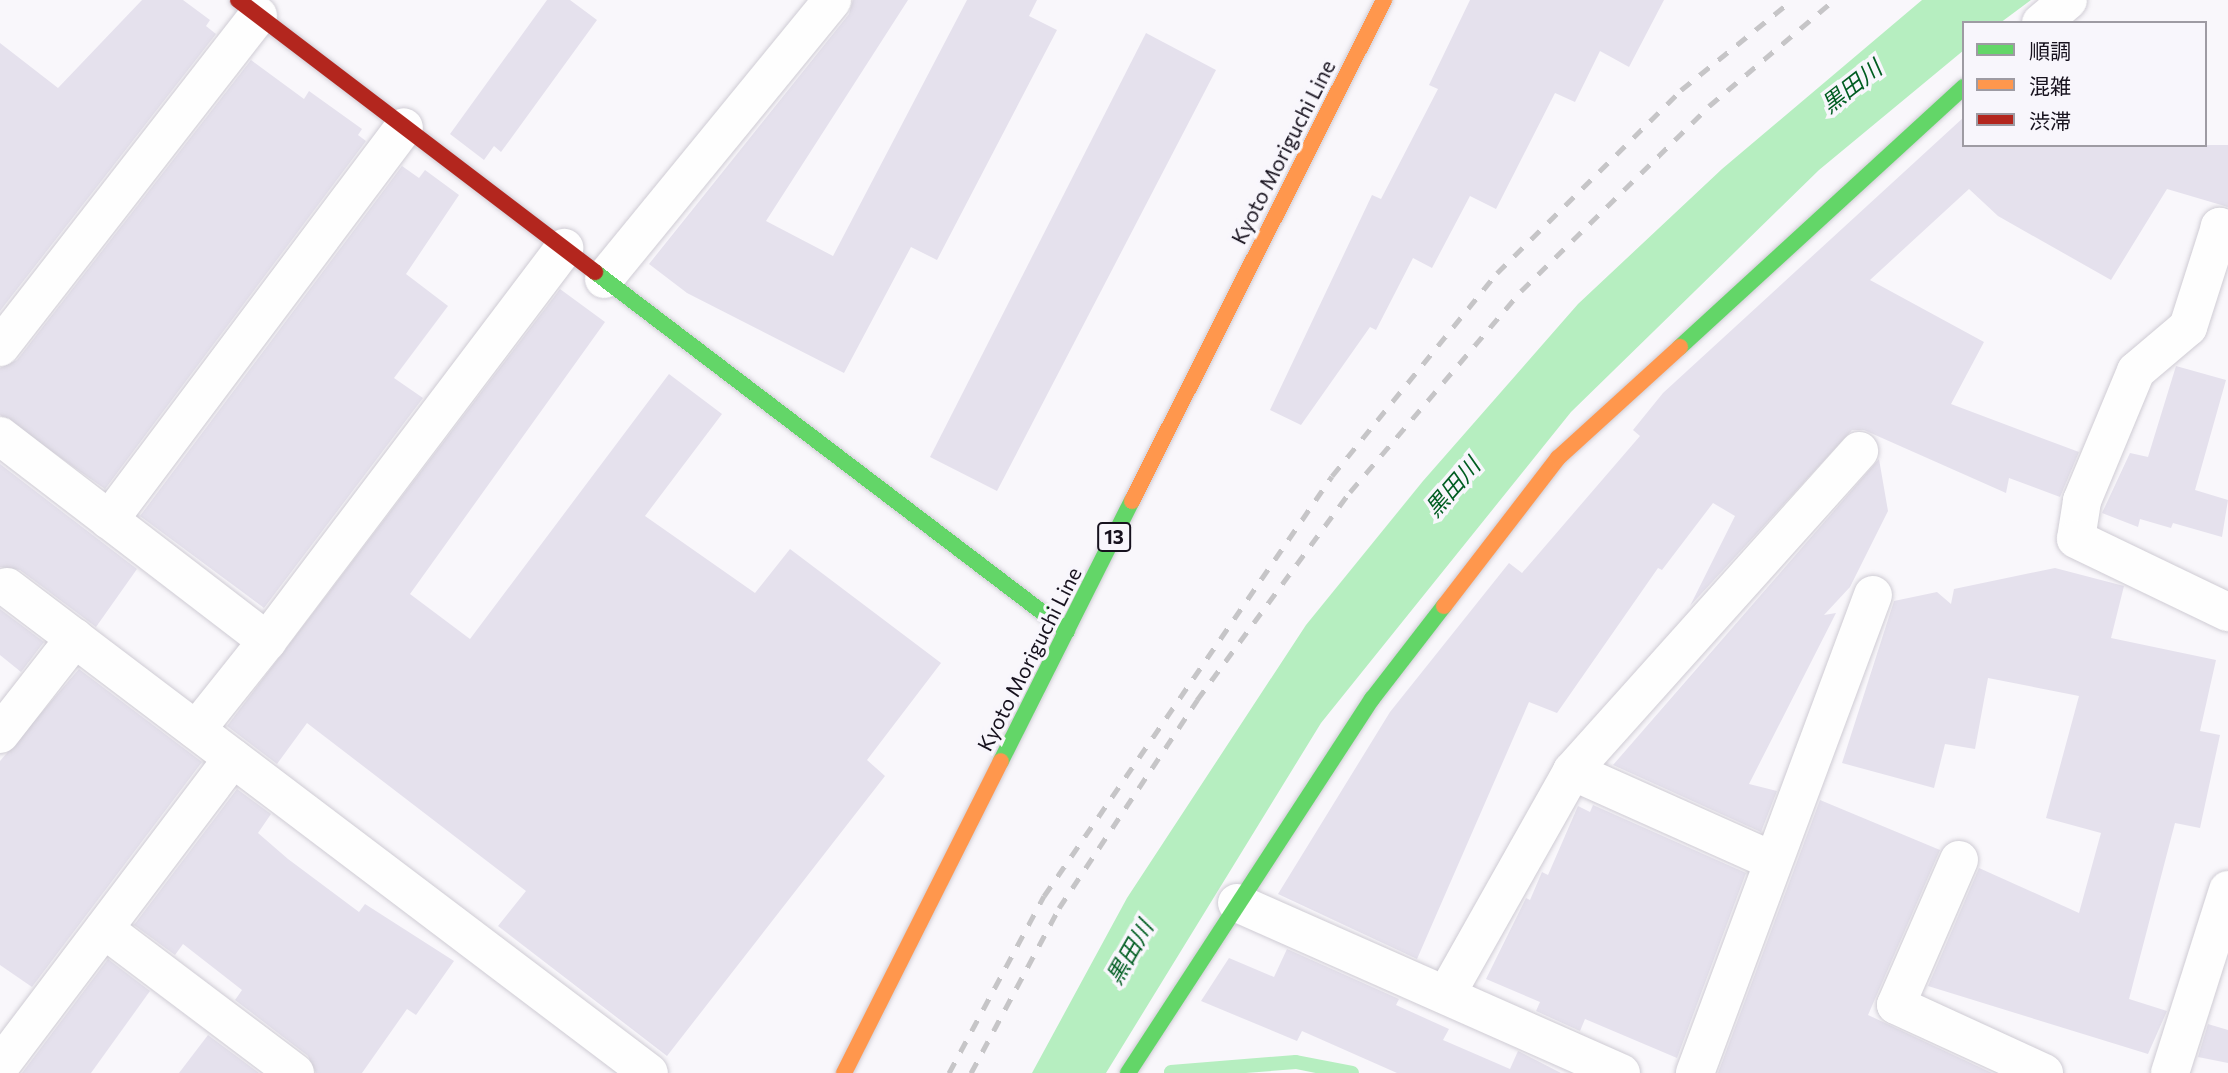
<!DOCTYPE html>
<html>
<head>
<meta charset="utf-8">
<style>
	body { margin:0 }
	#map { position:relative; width:2228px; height:1073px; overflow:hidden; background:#f9f7fb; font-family:Commissioner,"Noto Sans JP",sans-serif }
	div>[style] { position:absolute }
	.water>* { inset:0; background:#b6eec0 }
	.stream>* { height:14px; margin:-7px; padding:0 7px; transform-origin:7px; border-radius:7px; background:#b6eec0 }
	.building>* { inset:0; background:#e5e1ed }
	.roads { filter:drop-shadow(0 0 2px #cfccd4) drop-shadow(0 0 2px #cfccd4) }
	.street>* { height:38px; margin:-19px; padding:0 19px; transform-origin:19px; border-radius:19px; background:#fefefe }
	.fast>* { height:16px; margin:-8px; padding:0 8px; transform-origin:8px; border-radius:8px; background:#63d668 }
	.slow>* { height:16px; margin:-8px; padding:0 8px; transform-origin:8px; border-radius:8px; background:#ff974d }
	.jam>* { height:16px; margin:-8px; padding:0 8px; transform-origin:8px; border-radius:8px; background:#b3261e }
	.rail>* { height:5px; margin-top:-2.5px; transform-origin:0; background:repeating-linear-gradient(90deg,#c6c5c7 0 12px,transparent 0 24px) }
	span { translate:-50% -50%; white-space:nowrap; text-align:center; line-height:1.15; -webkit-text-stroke:7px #f8f6fc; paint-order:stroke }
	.shield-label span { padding:2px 5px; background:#f8f6fc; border:2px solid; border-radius:5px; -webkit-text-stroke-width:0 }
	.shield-label { font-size:19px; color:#17121e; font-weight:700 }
	.street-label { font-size:21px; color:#17121e }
	.water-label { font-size:23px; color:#005d21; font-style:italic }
	.legend { position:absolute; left:1962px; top:21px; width:245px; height:126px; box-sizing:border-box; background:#f8f6fc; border:2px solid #9e9ba3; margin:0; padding:9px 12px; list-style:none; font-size:21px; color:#17121e }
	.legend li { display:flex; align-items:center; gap:14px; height:35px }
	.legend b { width:35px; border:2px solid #9e9ba3 }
</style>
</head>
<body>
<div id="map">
	<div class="water">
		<i style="clip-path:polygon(1922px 0,2031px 0,2000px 23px,1964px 23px,1964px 50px,1819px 170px,1571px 412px,1321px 723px,1106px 1073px,1032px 1073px,1127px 898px,1306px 625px,1423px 481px,1578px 304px,1722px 169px)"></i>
	</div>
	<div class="stream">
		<i style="left:1171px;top:1072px;width:125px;rotate:-4.6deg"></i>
		<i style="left:1296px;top:1062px;width:57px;rotate:11.1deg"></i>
	</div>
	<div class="building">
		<i style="clip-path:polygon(142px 0,183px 0,210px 20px,206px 26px,216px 34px,0 311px,0 43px,58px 88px)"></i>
		<i style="clip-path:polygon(547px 0,570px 0,597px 20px,501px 152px,494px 146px,484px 160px,450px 134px)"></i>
		<i style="clip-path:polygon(853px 0,908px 0,766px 221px,833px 256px,967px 0,1037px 0,1029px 16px,1057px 30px,937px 260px,911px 247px,844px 373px,687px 293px,649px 264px,849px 14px)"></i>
		<i style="clip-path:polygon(1470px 0,1664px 0,1629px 67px,1600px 51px,1575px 102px,1555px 93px,1496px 209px,1470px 196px,1432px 268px,1413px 258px,1376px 330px,1370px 327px,1301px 425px,1270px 410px,1372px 195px,1381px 199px,1438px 89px,1429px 85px)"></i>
		<i style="clip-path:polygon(1146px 33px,1216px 70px,997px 491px,930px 457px)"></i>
		<i style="clip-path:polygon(251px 60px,304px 99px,309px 91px,362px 129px,358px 135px,366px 141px,105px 489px,0 415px,0 368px,17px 360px)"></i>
		<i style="clip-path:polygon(1964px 117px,1964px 145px,2228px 145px,2228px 207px,2167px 189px,2111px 280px,1998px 216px,1969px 189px,1870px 280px,1984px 342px,1951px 404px,2079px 452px,2060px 497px,2009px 478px,2006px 493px,1864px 430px,1852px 430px,1690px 606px,1735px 516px,1713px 503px,1662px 570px,1658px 568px,1557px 713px,1529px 702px,1417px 959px,1278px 894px,1390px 712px,1509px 563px,1522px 573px,1640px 436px,1633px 430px,1663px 393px)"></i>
		<i style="clip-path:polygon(402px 166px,419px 178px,425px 170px,459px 195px,406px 274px,448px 306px,394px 378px,423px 398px,264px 608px,140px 516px)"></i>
		<i style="clip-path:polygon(560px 289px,605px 322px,410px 594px,470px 639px,669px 374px,722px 414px,645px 516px,755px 593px,790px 549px,941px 663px,867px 760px,885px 776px,667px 1056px,498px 926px,526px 891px,307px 723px,277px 764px,227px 726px)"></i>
		<i style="clip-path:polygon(2176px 366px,2226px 380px,2195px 490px,2228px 500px,2222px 537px,2173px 523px,2171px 528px,2140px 519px,2138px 527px,2102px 513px,2130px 453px,2148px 457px)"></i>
		<i style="clip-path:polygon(1879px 459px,1888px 511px,1850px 587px,1824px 615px,1836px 613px,1749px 784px,1777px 791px,1761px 832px,1613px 765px)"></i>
		<i style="clip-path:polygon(0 464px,137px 569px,96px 627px,20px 570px,0 567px)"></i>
		<i style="clip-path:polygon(2055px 568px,2124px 586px,2111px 638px,2216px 660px,2200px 731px,2220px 735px,2200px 828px,2175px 823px,2129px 999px,2167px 1011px,2148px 1054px,1928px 986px,1979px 868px,2079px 913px,2101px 833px,2046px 818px,2079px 696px,1988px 678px,1975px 749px,1945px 744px,1934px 788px,1842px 763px,1894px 601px,1937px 592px,1951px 604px,1954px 589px)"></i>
		<i style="clip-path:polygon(0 609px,44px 642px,21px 672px,0 655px)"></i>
		<i style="clip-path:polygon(79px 669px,202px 762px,32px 987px,0 965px,0 761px)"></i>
		<i style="clip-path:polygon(237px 789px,271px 814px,258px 833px,288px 859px,359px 912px,365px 904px,454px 961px,416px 1015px,407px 1009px,362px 1073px,316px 1073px,308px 1056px,235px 1000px,242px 990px,183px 944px,175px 955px,134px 925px)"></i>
		<i style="clip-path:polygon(1820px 800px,1940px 850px,1868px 1015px,1992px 1073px,1718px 1073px)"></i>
		<i style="clip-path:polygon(1593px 805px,1746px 873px,1677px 1058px,1585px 1019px,1580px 1031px,1536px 1011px,1540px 1002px,1486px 979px,1526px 898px,1530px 900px,1542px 872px,1548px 875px,1578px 806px,1590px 812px)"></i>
		<i style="clip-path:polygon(1287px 949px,1399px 999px,1396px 1005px,1449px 1029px,1443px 1040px,1510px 1069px,1518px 1051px,1561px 1073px,1397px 1073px,1302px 1031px,1297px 1041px,1201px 1001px,1229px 958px,1274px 977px)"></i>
		<i style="clip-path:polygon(108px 959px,150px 991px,91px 1073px,22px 1073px)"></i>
		<i style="clip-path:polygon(2208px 1024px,2228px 1030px,2228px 1063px,2198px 1057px)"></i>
		<i style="clip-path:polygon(208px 1035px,259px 1073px,179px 1073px)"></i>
	</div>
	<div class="roads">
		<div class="street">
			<i style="left:2041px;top:23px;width:35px;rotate:-40deg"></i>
			<i style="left:2228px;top:230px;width:9px;rotate:-159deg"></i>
			<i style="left:2220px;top:227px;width:105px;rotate:107.7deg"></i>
			<i style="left:2188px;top:327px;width:68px;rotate:139.8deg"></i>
			<i style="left:2136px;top:371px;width:141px;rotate:112.6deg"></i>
			<i style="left:2082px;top:501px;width:38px;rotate:99deg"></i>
			<i style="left:2076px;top:539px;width:169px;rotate:25.7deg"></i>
			<i style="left:604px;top:279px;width:360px;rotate:-50.7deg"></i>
			<i style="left:0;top:347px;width:420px;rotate:-52.1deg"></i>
			<i style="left:0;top:436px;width:337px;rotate:37.5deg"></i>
			<i style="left:267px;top:641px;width:493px;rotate:-52.9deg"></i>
			<i style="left:109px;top:520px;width:491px;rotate:-53.1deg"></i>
			<i style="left:7px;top:587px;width:805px;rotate:37.13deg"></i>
			<i style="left:196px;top:730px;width:114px;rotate:-51.4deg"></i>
			<i style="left:0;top:734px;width:122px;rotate:-52deg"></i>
			<i style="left:1572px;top:771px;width:220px;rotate:24.1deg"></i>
			<i style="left:1959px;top:860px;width:158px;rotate:113.5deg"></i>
			<i style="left:1896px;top:1005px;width:163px;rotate:24.7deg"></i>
			<i style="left:1237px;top:903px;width:420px;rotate:23.9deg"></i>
			<i style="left:104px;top:929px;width:239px;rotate:37deg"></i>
			<i style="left:1446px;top:995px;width:257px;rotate:-60.6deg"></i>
			<i style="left:1572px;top:771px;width:430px;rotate:-48.1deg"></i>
			<i style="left:0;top:1066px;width:386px;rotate:-52.9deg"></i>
			<i style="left:1695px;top:1073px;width:510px;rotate:-69.58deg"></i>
			<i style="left:2170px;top:1073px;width:192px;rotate:-72.4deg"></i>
		</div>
		<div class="fast">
			<i style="left:595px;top:272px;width:593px;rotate:37.26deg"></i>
			<i style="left:1680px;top:347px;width:385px;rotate:-42.5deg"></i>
			<i style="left:1001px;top:761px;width:291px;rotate:-63.3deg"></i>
			<i style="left:1128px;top:1073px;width:447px;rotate:-56.9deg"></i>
			<i style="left:1372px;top:699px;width:118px;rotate:-52.3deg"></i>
		</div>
		<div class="slow">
			<i style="left:1132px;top:501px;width:561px;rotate:-63.3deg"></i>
			<i style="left:1444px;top:606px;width:187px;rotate:-52.4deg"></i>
			<i style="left:1558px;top:458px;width:165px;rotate:-42.3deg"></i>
			<i style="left:844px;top:1073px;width:349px;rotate:-63.3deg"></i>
		</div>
		<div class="jam">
			<i style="left:238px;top:0;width:449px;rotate:37.3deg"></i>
		</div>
	</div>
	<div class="rail">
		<i style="left:949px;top:1073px;width:201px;rotate:-61.8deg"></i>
		<i style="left:1044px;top:896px;width:509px;rotate:-55.56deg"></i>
		<i style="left:1332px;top:476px;width:262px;rotate:-50.9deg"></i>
		<i style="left:1497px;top:273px;width:260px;rotate:-44.8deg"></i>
		<i style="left:1681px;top:90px;width:143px;rotate:-39deg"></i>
		<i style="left:971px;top:1073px;width:187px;rotate:-61.9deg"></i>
		<i style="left:1059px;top:908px;width:250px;rotate:-56.4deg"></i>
		<i style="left:1197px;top:700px;width:258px;rotate:-53.7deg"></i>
		<i style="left:1350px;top:492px;width:264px;rotate:-49.6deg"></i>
		<i style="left:1521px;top:291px;width:264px;rotate:-44.5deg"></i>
		<i style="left:1709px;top:106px;width:164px;rotate:-40.3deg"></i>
	</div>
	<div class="shield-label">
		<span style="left:1114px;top:537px">13</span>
	</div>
	<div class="street-label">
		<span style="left:1283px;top:152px;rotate:-63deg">Kyoto Moriguchi Line</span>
		<span style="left:1029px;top:659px;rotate:-63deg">Kyoto Moriguchi Line</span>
	</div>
	<div class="water-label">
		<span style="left:1851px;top:86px;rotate:-38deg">黒田川</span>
		<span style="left:1452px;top:487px;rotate:-49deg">黒田川</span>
		<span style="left:1129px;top:952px;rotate:-60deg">黒田川</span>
	</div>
	<ul class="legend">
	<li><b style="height:9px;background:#63d668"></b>順調</li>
	<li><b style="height:9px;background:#ff974d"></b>混雑</li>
	<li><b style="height:9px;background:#b3261e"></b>渋滞</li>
	</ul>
</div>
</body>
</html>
